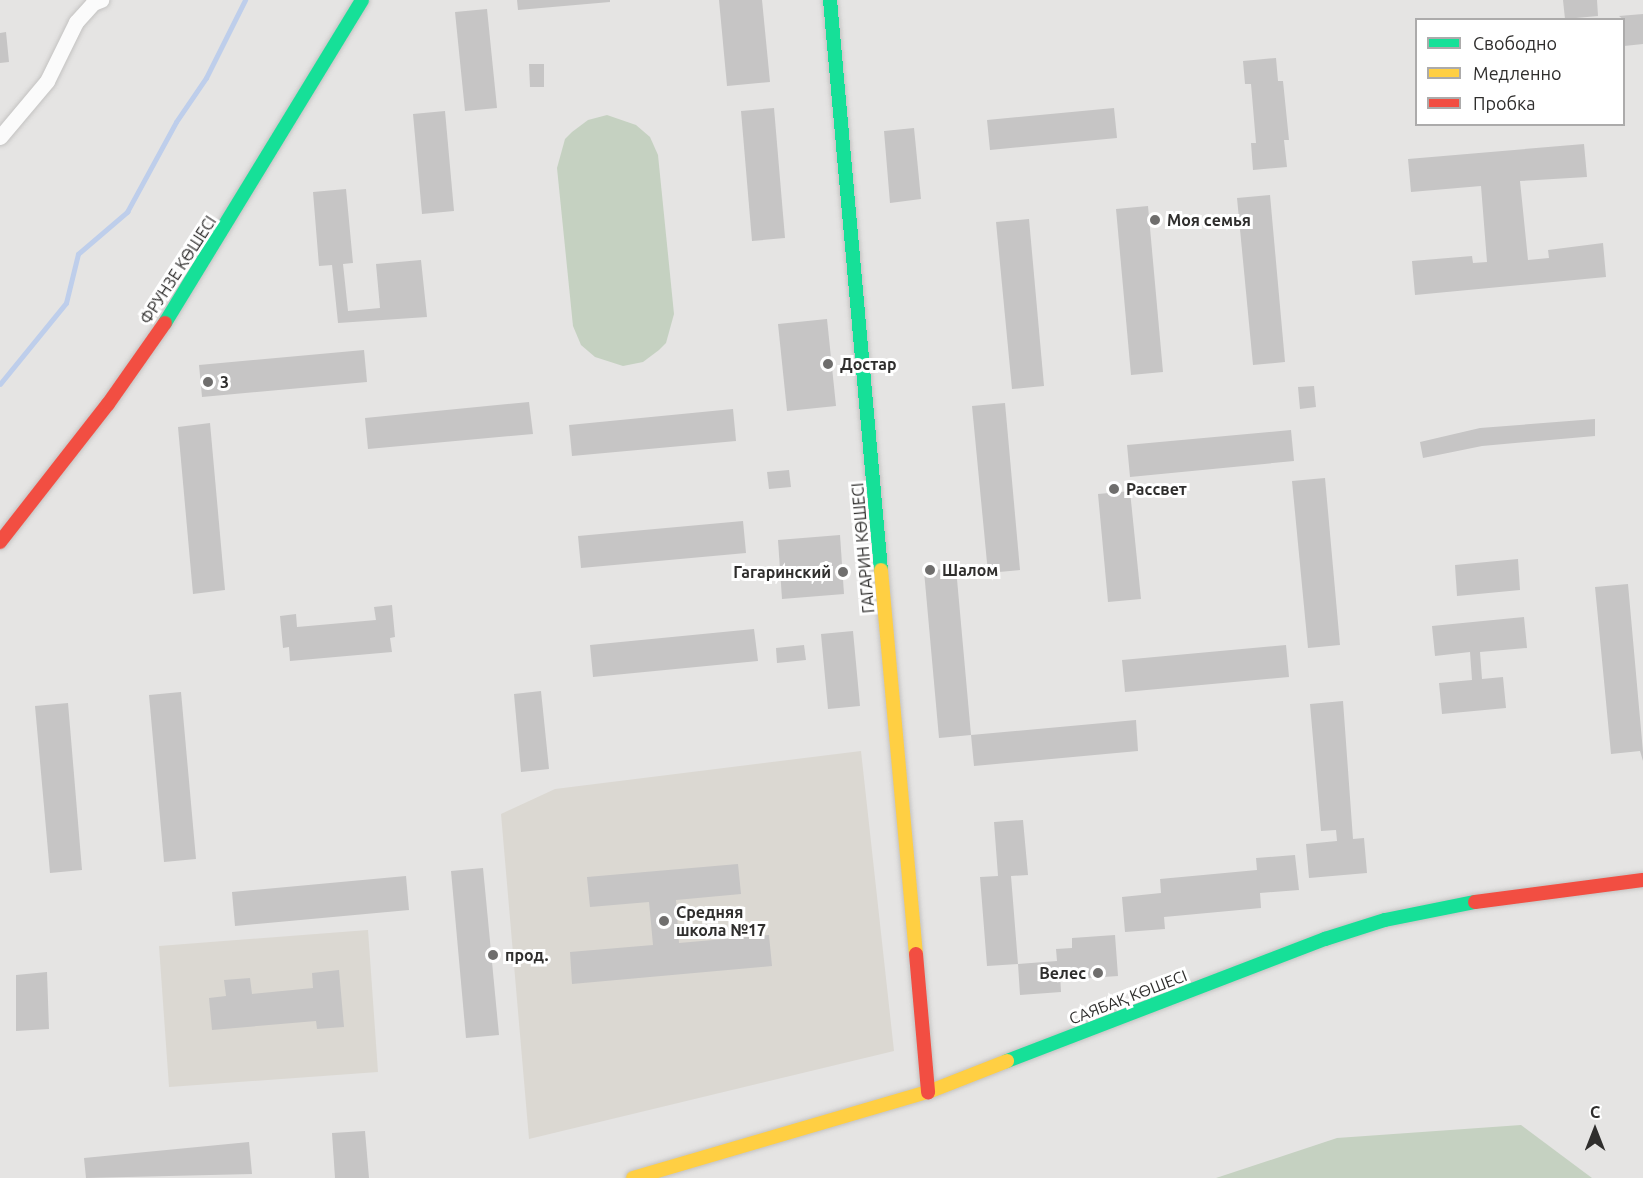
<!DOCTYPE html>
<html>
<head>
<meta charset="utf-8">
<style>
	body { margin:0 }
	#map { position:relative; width:1643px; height:1178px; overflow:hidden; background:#e5e4e3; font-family:Ubuntu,sans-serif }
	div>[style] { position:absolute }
	.built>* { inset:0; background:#dbd8d2 }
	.green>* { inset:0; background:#c5d1c1 }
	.stream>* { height:4.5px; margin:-2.25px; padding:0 2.25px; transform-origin:2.25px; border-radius:2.25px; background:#beceeb }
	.building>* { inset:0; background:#c6c5c5 }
	.roads { filter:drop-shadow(0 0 2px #c3c2c1) drop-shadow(0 0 2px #c3c2c1) }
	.street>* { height:15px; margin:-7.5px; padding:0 7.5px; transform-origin:7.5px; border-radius:7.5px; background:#fbfbfb }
	.fast>* { height:14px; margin:-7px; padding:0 7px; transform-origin:7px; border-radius:7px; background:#16e098 }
	.slow>* { height:14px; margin:-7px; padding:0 7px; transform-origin:7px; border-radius:7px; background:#ffcf43 }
	.jam>* { height:14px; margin:-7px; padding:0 7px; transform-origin:7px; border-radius:7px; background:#f24e42 }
	.dots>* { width:16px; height:16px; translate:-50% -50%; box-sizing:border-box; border:3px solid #fff; border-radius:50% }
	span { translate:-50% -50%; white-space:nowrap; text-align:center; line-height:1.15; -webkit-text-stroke:6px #fff; paint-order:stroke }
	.poi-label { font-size:16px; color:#2f2e2d; font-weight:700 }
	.left { translate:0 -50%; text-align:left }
	.right { translate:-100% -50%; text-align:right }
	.street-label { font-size:16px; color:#2f2e2d }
	.legend { position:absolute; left:1415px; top:18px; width:210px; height:108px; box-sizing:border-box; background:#fff; border:2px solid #acabab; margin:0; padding:8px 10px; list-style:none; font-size:18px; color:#2f2e2d }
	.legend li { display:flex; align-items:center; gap:12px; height:30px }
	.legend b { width:30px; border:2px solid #acabab }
	.north { position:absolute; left:1565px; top:1100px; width:60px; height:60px; -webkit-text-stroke:4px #fff; paint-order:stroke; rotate:0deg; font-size:16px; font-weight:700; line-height:24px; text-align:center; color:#2f2e2d }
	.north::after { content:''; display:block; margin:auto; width:21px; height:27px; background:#2f2e2d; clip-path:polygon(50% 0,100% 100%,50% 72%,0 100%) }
</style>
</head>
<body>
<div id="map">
	<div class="built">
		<i style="clip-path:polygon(861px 751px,894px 1051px,529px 1139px,501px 814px,555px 789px)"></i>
		<i style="clip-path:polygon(368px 930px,378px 1072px,169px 1087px,159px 946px)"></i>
	</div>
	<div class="green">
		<i style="clip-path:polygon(607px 115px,636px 125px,650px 137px,658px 155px,674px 314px,666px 343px,659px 350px,643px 362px,623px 366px,595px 357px,581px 345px,573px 326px,557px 168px,565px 139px,572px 132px,588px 120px)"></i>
		<i style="clip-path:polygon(1521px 1125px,1592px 1178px,1216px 1178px,1337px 1138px)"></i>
	</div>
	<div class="stream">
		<i style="left:0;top:384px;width:104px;rotate:-50.8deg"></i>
		<i style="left:66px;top:303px;width:50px;rotate:-76.2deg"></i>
		<i style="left:78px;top:254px;width:65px;rotate:-40.6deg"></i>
		<i style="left:127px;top:212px;width:102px;rotate:-61.4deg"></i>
		<i style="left:176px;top:122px;width:53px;rotate:-55.7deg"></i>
		<i style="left:206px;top:78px;width:87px;rotate:-63.4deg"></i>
	</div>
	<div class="building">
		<i style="clip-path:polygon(517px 0,610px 0,610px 2px,518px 10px)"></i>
		<i style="clip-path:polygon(719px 0,762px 0,770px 82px,727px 86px)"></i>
		<i style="clip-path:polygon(1563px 0,1597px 0,1598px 16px,1565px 19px)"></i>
		<i style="clip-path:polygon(487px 9px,497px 108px,465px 111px,455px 12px)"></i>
		<i style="clip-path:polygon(1643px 14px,1643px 44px,1624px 46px,1624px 20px,1619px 16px)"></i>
		<i style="clip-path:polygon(6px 32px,9px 62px,0 63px,0 33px)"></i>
		<i style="clip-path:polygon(1276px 58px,1278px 81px,1283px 81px,1289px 140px,1284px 140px,1287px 167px,1253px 170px,1251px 143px,1256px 143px,1251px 84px,1245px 84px,1243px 61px)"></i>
		<i style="clip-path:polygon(529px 64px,544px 64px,544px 87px,530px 87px)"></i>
		<i style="clip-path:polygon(774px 108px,785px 238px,752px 241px,741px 111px)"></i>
		<i style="clip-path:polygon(1114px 108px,1117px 138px,990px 150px,987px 120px)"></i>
		<i style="clip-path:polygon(445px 111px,454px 211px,422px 214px,413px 114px)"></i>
		<i style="clip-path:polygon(914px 128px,921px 199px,890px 203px,884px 131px)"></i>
		<i style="clip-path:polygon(1584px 144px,1587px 177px,1520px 181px,1528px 260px,1549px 258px,1548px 250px,1603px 243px,1606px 277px,1415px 295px,1412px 261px,1472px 256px,1473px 263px,1487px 262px,1481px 186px,1411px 192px,1408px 159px)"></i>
		<i style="clip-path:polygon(346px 189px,353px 263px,343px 264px,348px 311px,380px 308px,376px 264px,421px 260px,427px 317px,338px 323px,332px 265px,319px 266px,313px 192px)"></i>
		<i style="clip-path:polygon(1270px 195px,1285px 362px,1253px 365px,1237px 198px)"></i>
		<i style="clip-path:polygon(1148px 206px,1163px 372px,1131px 375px,1116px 209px)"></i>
		<i style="clip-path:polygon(1029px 219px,1044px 386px,1012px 389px,996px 222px)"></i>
		<i style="clip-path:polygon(827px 319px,836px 406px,787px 411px,778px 324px)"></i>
		<i style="clip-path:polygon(364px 350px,367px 382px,202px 397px,199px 365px)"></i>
		<i style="clip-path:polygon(1314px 386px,1316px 407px,1300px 409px,1298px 387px)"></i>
		<i style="clip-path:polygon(529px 402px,533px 434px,368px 449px,365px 418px)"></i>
		<i style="clip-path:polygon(1005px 403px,1020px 570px,988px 573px,972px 406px)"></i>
		<i style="clip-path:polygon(733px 409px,736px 441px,572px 456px,569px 425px)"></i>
		<i style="clip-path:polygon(1595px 419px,1595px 436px,1482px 446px,1423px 458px,1420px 442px,1480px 428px)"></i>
		<i style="clip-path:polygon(210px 423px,225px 590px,193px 594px,178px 427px)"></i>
		<i style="clip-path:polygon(1291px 430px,1294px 461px,1130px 477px,1127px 445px)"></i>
		<i style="clip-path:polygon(789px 470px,791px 487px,769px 489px,767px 472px)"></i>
		<i style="clip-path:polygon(1325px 478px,1340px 645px,1308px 648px,1292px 481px)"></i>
		<i style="clip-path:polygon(1130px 491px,1141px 599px,1108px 602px,1098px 494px)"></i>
		<i style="clip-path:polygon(743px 521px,746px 553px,581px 568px,578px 536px)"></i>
		<i style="clip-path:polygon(840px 535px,844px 594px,782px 599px,778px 540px)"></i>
		<i style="clip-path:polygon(1518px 559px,1520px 590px,1457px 596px,1455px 565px)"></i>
		<i style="clip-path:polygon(956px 568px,971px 735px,939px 738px,924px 571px)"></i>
		<i style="clip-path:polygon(1628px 584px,1643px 752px,1643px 761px,1640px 751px,1611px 754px,1595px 587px)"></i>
		<i style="clip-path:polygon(392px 605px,395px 637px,390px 638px,392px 652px,290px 661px,289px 647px,283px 648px,280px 616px,296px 614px,297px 627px,376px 620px,374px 607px)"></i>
		<i style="clip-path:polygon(1524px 617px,1527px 648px,1480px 652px,1482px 679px,1503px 677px,1506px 708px,1442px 714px,1439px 683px,1472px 680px,1470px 652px,1435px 656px,1432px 626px)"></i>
		<i style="clip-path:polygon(754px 629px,758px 661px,593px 677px,590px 645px)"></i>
		<i style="clip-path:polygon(853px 631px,860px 706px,828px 709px,821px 634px)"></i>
		<i style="clip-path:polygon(804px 645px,806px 660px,777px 663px,776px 648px)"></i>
		<i style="clip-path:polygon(1286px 645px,1289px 677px,1125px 692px,1122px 660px)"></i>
		<i style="clip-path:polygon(541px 691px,549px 769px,521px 772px,514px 694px)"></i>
		<i style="clip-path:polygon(181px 692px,196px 859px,164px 862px,149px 695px)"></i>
		<i style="clip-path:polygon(1343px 701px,1353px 839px,1364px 838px,1367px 873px,1309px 878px,1306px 844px,1337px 841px,1336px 830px,1321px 831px,1310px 704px)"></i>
		<i style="clip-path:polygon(68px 703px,82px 870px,50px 873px,35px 706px)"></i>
		<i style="clip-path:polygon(1136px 720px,1138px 751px,974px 766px,971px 735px)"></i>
		<i style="clip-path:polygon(1023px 820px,1028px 875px,1011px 876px,1018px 964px,987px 966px,980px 877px,998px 876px,994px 822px)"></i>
		<i style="clip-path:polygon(1295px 855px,1299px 890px,1260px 893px,1261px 908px,1164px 917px,1165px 929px,1125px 932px,1122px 897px,1161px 893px,1160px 879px,1257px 870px,1256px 858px)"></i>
		<i style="clip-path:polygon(738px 864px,741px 894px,676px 900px,679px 943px,769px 935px,772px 966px,572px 984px,570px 952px,653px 945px,649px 902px,590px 907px,587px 877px)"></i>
		<i style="clip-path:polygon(483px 868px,499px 1035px,466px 1038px,451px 871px)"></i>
		<i style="clip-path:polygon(406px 876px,409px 910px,235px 926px,232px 892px)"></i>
		<i style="clip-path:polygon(1115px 935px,1118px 976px,1074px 979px,1073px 973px,1060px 974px,1061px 992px,1020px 995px,1018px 964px,1057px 961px,1056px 949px,1072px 948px,1072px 938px)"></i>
		<i style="clip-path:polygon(339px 970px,344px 1027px,317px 1029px,316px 1021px,212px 1030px,209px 998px,226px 996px,224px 980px,250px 978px,252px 994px,313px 988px,312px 973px)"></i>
		<i style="clip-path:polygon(47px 972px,49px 1029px,16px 1031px,16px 975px)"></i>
		<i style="clip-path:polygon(365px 1131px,369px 1178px,335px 1178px,332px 1133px)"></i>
		<i style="clip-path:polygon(249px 1142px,252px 1174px,86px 1178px,84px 1158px)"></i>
	</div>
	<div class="roads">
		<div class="street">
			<i style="left:0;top:137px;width:73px;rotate:-50deg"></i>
			<i style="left:47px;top:81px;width:66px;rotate:-63.8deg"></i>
			<i style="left:76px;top:22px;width:25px;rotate:-48deg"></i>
			<i style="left:93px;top:3px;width:9px;rotate:-21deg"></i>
		</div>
		<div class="fast">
			<i style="left:830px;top:0;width:572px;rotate:84.89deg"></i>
			<i style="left:165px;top:323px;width:378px;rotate:-58.6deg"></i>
			<i style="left:1007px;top:1061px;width:341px;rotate:-21deg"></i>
			<i style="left:1325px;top:939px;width:63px;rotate:-17.6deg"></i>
			<i style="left:1385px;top:920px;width:92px;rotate:-11.3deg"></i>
		</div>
		<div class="slow">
			<i style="left:881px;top:570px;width:386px;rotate:84.8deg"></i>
			<i style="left:633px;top:1178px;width:307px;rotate:-16.3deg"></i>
			<i style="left:928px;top:1092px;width:85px;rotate:-21.4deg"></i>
		</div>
		<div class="jam">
			<i style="left:0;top:542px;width:175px;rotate:-52deg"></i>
			<i style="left:108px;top:404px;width:99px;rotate:-54.9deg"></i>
			<i style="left:1475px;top:902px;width:169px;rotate:-7.5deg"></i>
			<i style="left:916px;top:954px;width:139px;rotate:85deg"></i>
		</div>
	</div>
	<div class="dots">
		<i style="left:1155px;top:220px;background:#6f6e6d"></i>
		<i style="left:828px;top:364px;background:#6f6e6d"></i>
		<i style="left:208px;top:382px;background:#6f6e6d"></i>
		<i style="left:1114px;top:489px;background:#6f6e6d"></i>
		<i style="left:930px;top:570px;background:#6f6e6d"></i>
		<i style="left:843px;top:572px;background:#6f6e6d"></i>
		<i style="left:664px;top:921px;background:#6f6e6d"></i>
		<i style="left:493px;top:955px;background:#6f6e6d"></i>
		<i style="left:1098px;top:973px;background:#6f6e6d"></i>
	</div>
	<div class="poi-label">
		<span class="left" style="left:1167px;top:220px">Моя семья</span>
		<span class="left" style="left:840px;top:364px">Достар</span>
		<span class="left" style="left:220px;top:382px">3</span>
		<span class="left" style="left:1126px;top:489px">Рассвет</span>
		<span class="left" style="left:942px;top:570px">Шалом</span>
		<span class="right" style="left:831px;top:572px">Гагаринский</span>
		<span class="left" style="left:676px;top:921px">Средняя<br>школа №17</span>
		<span class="left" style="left:505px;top:955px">прод.</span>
		<span class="right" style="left:1086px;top:973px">Велес</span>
	</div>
	<div class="street-label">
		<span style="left:178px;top:270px;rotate:-57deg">ФРУНЗЕ КӨШЕСІ</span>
		<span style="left:863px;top:548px;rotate:-95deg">ГАГАРИН КӨШЕСІ</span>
		<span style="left:1128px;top:997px;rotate:-21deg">САЯБАҚ КӨШЕСІ</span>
	</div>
	<ul class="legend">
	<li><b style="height:8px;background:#16e098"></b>Свободно</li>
	<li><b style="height:8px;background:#ffcf43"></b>Медленно</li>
	<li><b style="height:8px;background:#f24e42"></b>Пробка</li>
	</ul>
	<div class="north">С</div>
</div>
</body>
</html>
